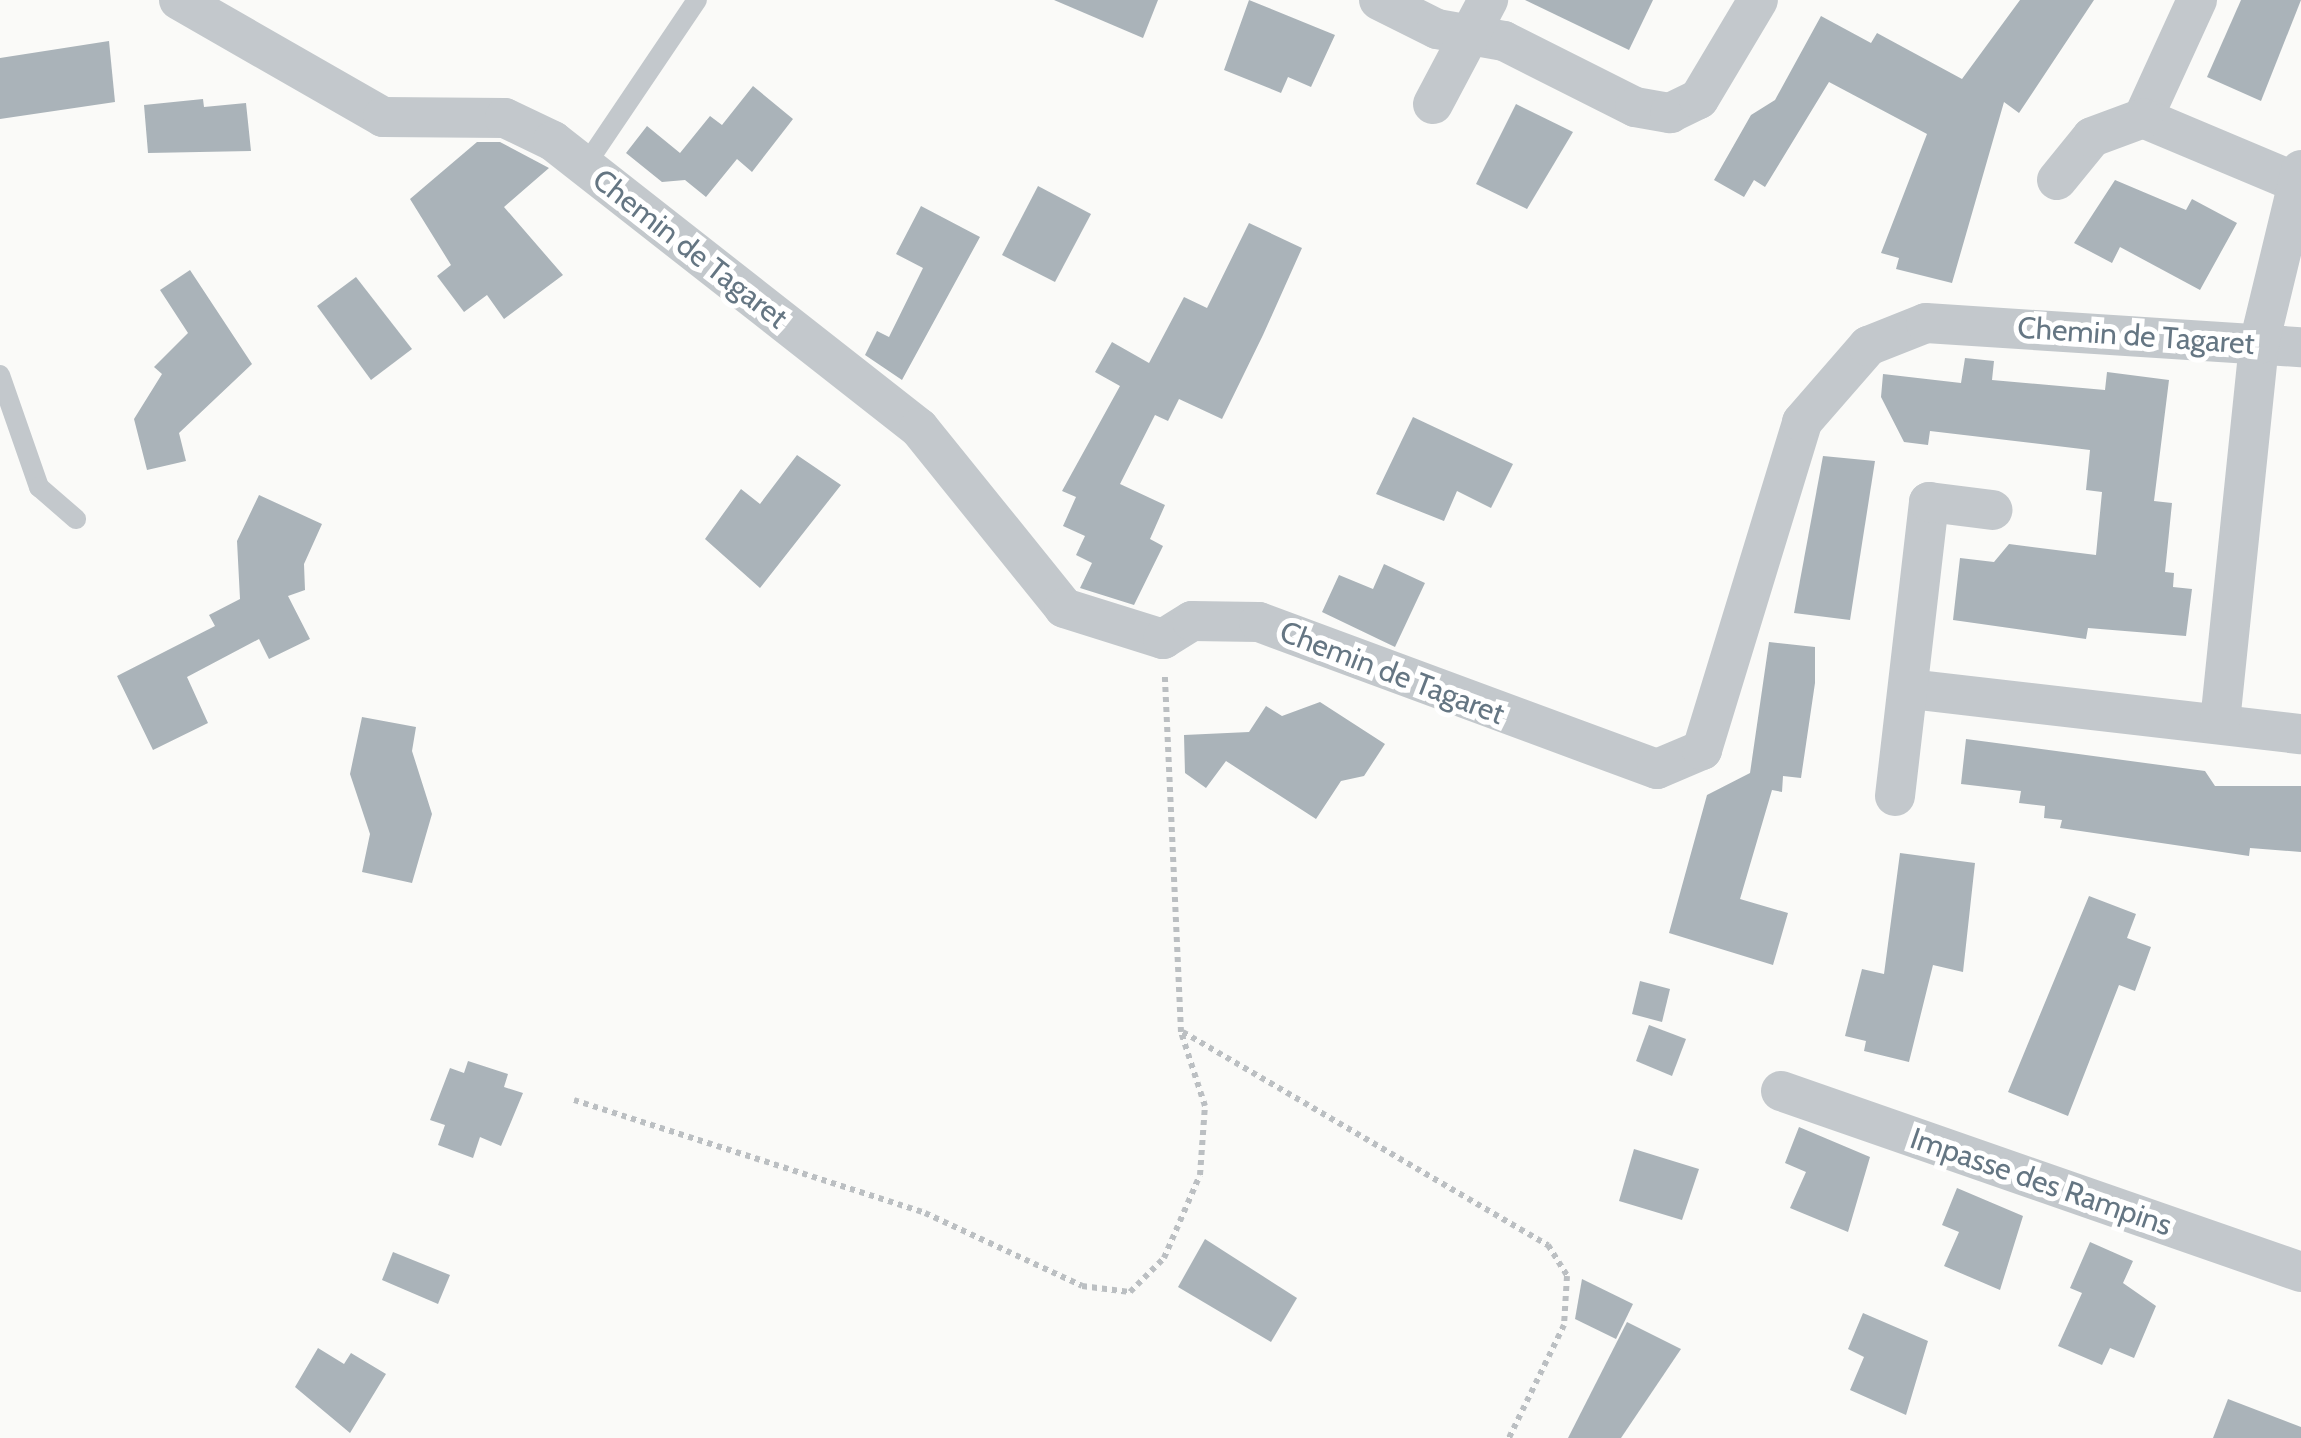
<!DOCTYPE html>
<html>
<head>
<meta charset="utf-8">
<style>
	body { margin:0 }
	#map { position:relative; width:2301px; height:1438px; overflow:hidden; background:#fafaf8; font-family:Cabin,sans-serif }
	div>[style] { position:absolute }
	.building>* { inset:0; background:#aab3b9 }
	.path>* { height:6px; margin-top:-3px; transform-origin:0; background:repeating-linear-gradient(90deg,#bbbfc2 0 5px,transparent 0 10px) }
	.service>* { height:20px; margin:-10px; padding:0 10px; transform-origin:10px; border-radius:10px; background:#c3c8cc }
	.minor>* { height:40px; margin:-20px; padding:0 20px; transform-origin:20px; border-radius:20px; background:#c3c8cc }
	span { translate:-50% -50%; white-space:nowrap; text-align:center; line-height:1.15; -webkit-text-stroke:10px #fff; paint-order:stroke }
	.street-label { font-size:30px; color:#657683 }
</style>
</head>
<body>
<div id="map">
	<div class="building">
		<i style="clip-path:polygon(1054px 0,1158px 0,1143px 38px)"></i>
		<i style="clip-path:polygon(1249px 0,1335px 35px,1311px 87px,1288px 77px,1281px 93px,1224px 70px)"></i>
		<i style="clip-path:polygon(1525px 0,1653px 0,1629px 50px)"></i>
		<i style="clip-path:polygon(2020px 0,2094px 0,2019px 113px,2004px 102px,1952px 283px,1896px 269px,1899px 258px,1881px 253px,1927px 134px,1829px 82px,1765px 187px,1754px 180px,1744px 197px,1714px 180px,1751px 115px,1775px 100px,1821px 16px,1871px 43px,1877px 33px,1962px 79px)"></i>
		<i style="clip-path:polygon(2241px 0,2301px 0,2261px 101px,2207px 77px)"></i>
		<i style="clip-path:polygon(109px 41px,115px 102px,0 119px,0 58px)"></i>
		<i style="clip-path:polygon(753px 86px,793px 119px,752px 172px,737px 159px,706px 197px,685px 180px,662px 182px,626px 153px,647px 126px,680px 153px,710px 116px,722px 125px)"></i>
		<i style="clip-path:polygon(203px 99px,204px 107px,246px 103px,251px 151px,148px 153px,144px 105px)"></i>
		<i style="clip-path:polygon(1516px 104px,1573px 132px,1527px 209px,1476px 184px)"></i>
		<i style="clip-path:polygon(477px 142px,500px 142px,549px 168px,504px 207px,563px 275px,504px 319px,487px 295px,464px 312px,437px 276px,451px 265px,410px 199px)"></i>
		<i style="clip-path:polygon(2115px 180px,2186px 210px,2192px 199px,2237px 223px,2200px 290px,2120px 247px,2112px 263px,2074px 243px)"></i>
		<i style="clip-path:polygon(1038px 186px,1091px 214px,1055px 282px,1002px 255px)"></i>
		<i style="clip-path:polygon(921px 206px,980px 237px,902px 380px,865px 355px,877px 331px,889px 337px,923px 268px,896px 254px)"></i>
		<i style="clip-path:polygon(1249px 223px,1302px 248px,1263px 335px,1222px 419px,1179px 399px,1168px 421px,1155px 415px,1120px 484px,1165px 505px,1150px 539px,1163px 546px,1134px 605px,1080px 588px,1092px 563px,1076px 555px,1085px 536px,1063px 526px,1076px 497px,1062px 491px,1120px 386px,1095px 372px,1112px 342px,1149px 363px,1184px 297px,1207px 308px)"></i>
		<i style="clip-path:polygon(190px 270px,252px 364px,179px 433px,186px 461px,147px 470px,134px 419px,162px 374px,154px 367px,188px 333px,160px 290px)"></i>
		<i style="clip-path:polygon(356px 277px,412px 349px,371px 380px,317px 306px)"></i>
		<i style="clip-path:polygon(1965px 358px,1994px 361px,1992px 380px,2105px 390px,2107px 372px,2169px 380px,2154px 501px,2172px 503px,2165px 572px,2174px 573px,2173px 587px,2192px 589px,2186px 636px,2088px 628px,2086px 639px,1953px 620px,1960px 558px,1994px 562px,2009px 544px,2096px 555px,2102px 492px,2086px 490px,2090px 450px,1930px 431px,1928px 445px,1904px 442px,1881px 397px,1883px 374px,1961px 383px)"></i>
		<i style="clip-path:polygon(1413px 417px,1513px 464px,1491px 508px,1457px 491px,1444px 521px,1376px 494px)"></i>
		<i style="clip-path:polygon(797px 455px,841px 485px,760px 588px,705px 539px,741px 489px,760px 504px)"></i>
		<i style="clip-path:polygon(1823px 456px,1875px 461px,1850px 620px,1794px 613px)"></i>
		<i style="clip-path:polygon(259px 495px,322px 524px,304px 564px,305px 590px,288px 596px,310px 639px,269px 659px,259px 639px,187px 677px,208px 723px,153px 750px,117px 676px,215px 626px,209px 615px,240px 599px,237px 541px)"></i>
		<i style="clip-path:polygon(1384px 564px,1425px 583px,1395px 647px,1322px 612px,1339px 575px,1373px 589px)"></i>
		<i style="clip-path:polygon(1769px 642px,1815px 647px,1815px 683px,1801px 778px,1783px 776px,1782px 792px,1772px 790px,1740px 899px,1788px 913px,1773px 965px,1669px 933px,1707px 795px,1750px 773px)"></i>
		<i style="clip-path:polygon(1320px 702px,1385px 744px,1364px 776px,1341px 781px,1316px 819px,1226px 761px,1206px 788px,1185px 773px,1184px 735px,1249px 732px,1266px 706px,1282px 716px)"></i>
		<i style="clip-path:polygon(362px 717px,416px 727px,412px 751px,432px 814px,412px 883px,362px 872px,370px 834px,350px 774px)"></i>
		<i style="clip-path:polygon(1966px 739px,2205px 771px,2215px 786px,2301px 786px,2301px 852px,2250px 848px,2249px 856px,2060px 828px,2062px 820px,2044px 818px,2045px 806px,2019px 803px,2021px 791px,1961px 784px)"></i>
		<i style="clip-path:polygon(1900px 853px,1975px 863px,1963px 972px,1933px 965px,1909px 1062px,1864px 1051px,1866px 1041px,1845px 1036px,1862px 969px,1884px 974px)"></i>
		<i style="clip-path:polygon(2089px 896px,2136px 914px,2127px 938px,2151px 947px,2135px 991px,2119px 985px,2068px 1116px,2008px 1092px)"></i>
		<i style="clip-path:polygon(1640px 981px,1670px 989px,1662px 1022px,1632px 1014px)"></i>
		<i style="clip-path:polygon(1649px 1025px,1686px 1039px,1672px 1076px,1636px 1061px)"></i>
		<i style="clip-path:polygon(468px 1061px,508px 1074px,504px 1087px,523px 1093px,501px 1146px,480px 1137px,473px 1158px,438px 1145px,445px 1125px,430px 1120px,450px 1068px,464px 1073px)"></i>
		<i style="clip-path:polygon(1799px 1127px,1870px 1157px,1848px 1232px,1790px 1208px,1806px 1172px,1785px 1163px)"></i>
		<i style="clip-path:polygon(1634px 1149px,1699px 1169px,1682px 1220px,1619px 1201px)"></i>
		<i style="clip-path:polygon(1957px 1188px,2023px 1216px,2000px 1290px,1944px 1266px,1959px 1232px,1942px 1225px)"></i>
		<i style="clip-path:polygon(1205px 1239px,1297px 1298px,1271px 1342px,1178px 1287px)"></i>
		<i style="clip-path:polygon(2090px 1242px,2133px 1261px,2123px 1283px,2156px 1306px,2134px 1358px,2110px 1348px,2102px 1365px,2058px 1346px,2082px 1293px,2070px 1288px)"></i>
		<i style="clip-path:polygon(393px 1252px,450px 1275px,438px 1304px,382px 1280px)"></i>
		<i style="clip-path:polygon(1582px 1279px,1633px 1304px,1616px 1339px,1575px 1319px)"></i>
		<i style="clip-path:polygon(1863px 1313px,1928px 1341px,1906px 1415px,1850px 1390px,1864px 1357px,1848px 1349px)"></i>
		<i style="clip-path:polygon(1627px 1322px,1681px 1349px,1621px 1438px,1568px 1438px)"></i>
		<i style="clip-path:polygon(318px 1348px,344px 1364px,351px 1353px,386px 1374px,350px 1433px,295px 1387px)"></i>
		<i style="clip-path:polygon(2228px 1399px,2301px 1427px,2301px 1438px,2213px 1438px)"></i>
	</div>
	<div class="path">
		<i style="left:1183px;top:1032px;width:423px;rotate:30.3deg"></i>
		<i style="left:1548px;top:1245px;width:36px;rotate:58deg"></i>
		<i style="left:1567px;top:1276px;width:49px;rotate:93.5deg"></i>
		<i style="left:1564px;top:1325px;width:126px;rotate:116deg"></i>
		<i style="left:574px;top:1100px;width:369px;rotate:17.8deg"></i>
		<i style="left:925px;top:1213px;width:173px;rotate:24.9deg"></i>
		<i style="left:1082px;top:1286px;width:48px;rotate:7.1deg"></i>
		<i style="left:1130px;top:1292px;width:48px;rotate:-45deg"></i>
		<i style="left:1164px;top:1258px;width:90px;rotate:-66.6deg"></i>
		<i style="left:1200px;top:1175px;width:69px;rotate:-85.9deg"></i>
		<i style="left:1205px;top:1106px;width:78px;rotate:-108deg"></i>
		<i style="left:1181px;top:1032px;width:357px;rotate:-92.6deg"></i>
	</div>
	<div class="service">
		<i style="left:585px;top:166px;width:200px;rotate:-56deg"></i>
		<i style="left:0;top:375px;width:119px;rotate:70.8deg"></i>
		<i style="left:39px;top:487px;width:49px;rotate:40.9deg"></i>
	</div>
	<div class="minor">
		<i style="left:179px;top:0;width:235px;rotate:29.8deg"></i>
		<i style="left:383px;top:117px;width:122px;rotate:0.5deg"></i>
		<i style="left:505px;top:118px;width:53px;rotate:25.6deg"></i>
		<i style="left:553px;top:141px;width:465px;rotate:38.1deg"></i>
		<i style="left:919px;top:428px;width:231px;rotate:51.1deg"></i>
		<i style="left:1064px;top:608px;width:104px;rotate:17.4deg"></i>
		<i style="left:1163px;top:639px;width:34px;rotate:-32deg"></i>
		<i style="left:1192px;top:621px;width:67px;rotate:0.9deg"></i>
		<i style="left:1259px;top:622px;width:424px;rotate:20.3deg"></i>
		<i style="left:1657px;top:769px;width:49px;rotate:-22.9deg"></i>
		<i style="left:1702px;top:750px;width:343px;rotate:-73deg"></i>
		<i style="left:1802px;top:422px;width:101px;rotate:-49deg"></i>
		<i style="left:1868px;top:346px;width:62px;rotate:-21.6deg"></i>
		<i style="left:1926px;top:323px;width:376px;rotate:3.7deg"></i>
		<i style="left:1379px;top:0;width:65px;rotate:26.6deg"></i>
		<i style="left:1437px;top:29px;width:68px;rotate:10.2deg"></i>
		<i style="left:1504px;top:41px;width:147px;rotate:26.7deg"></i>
		<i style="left:1635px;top:107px;width:36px;rotate:10deg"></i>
		<i style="left:1670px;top:113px;width:32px;rotate:-26deg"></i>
		<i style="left:1699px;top:99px;width:115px;rotate:-59.2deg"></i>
		<i style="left:2197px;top:0;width:130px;rotate:114.6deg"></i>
		<i style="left:2143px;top:118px;width:163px;rotate:22.8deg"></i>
		<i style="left:1433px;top:104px;width:118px;rotate:-62.1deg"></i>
		<i style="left:2057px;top:180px;width:55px;rotate:-50.9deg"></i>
		<i style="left:2092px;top:137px;width:54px;rotate:-20.4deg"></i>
		<i style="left:1910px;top:689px;width:394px;rotate:6.6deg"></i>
		<i style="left:2220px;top:722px;width:380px;rotate:-84.1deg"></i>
		<i style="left:2259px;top:344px;width:179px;rotate:-76.4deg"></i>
		<i style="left:1895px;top:796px;width:296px;rotate:-83.4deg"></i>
		<i style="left:1929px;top:502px;width:64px;rotate:7.2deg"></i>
		<i style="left:1781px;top:1091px;width:551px;rotate:19.19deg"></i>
	</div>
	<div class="street-label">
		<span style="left:690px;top:249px;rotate:38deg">Chemin de Tagaret</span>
		<span style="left:2136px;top:336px;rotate:4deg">Chemin de Tagaret</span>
		<span style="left:1392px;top:673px;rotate:21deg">Chemin de Tagaret</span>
		<span style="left:2041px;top:1182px;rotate:19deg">Impasse des Rampins</span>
	</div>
</div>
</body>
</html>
